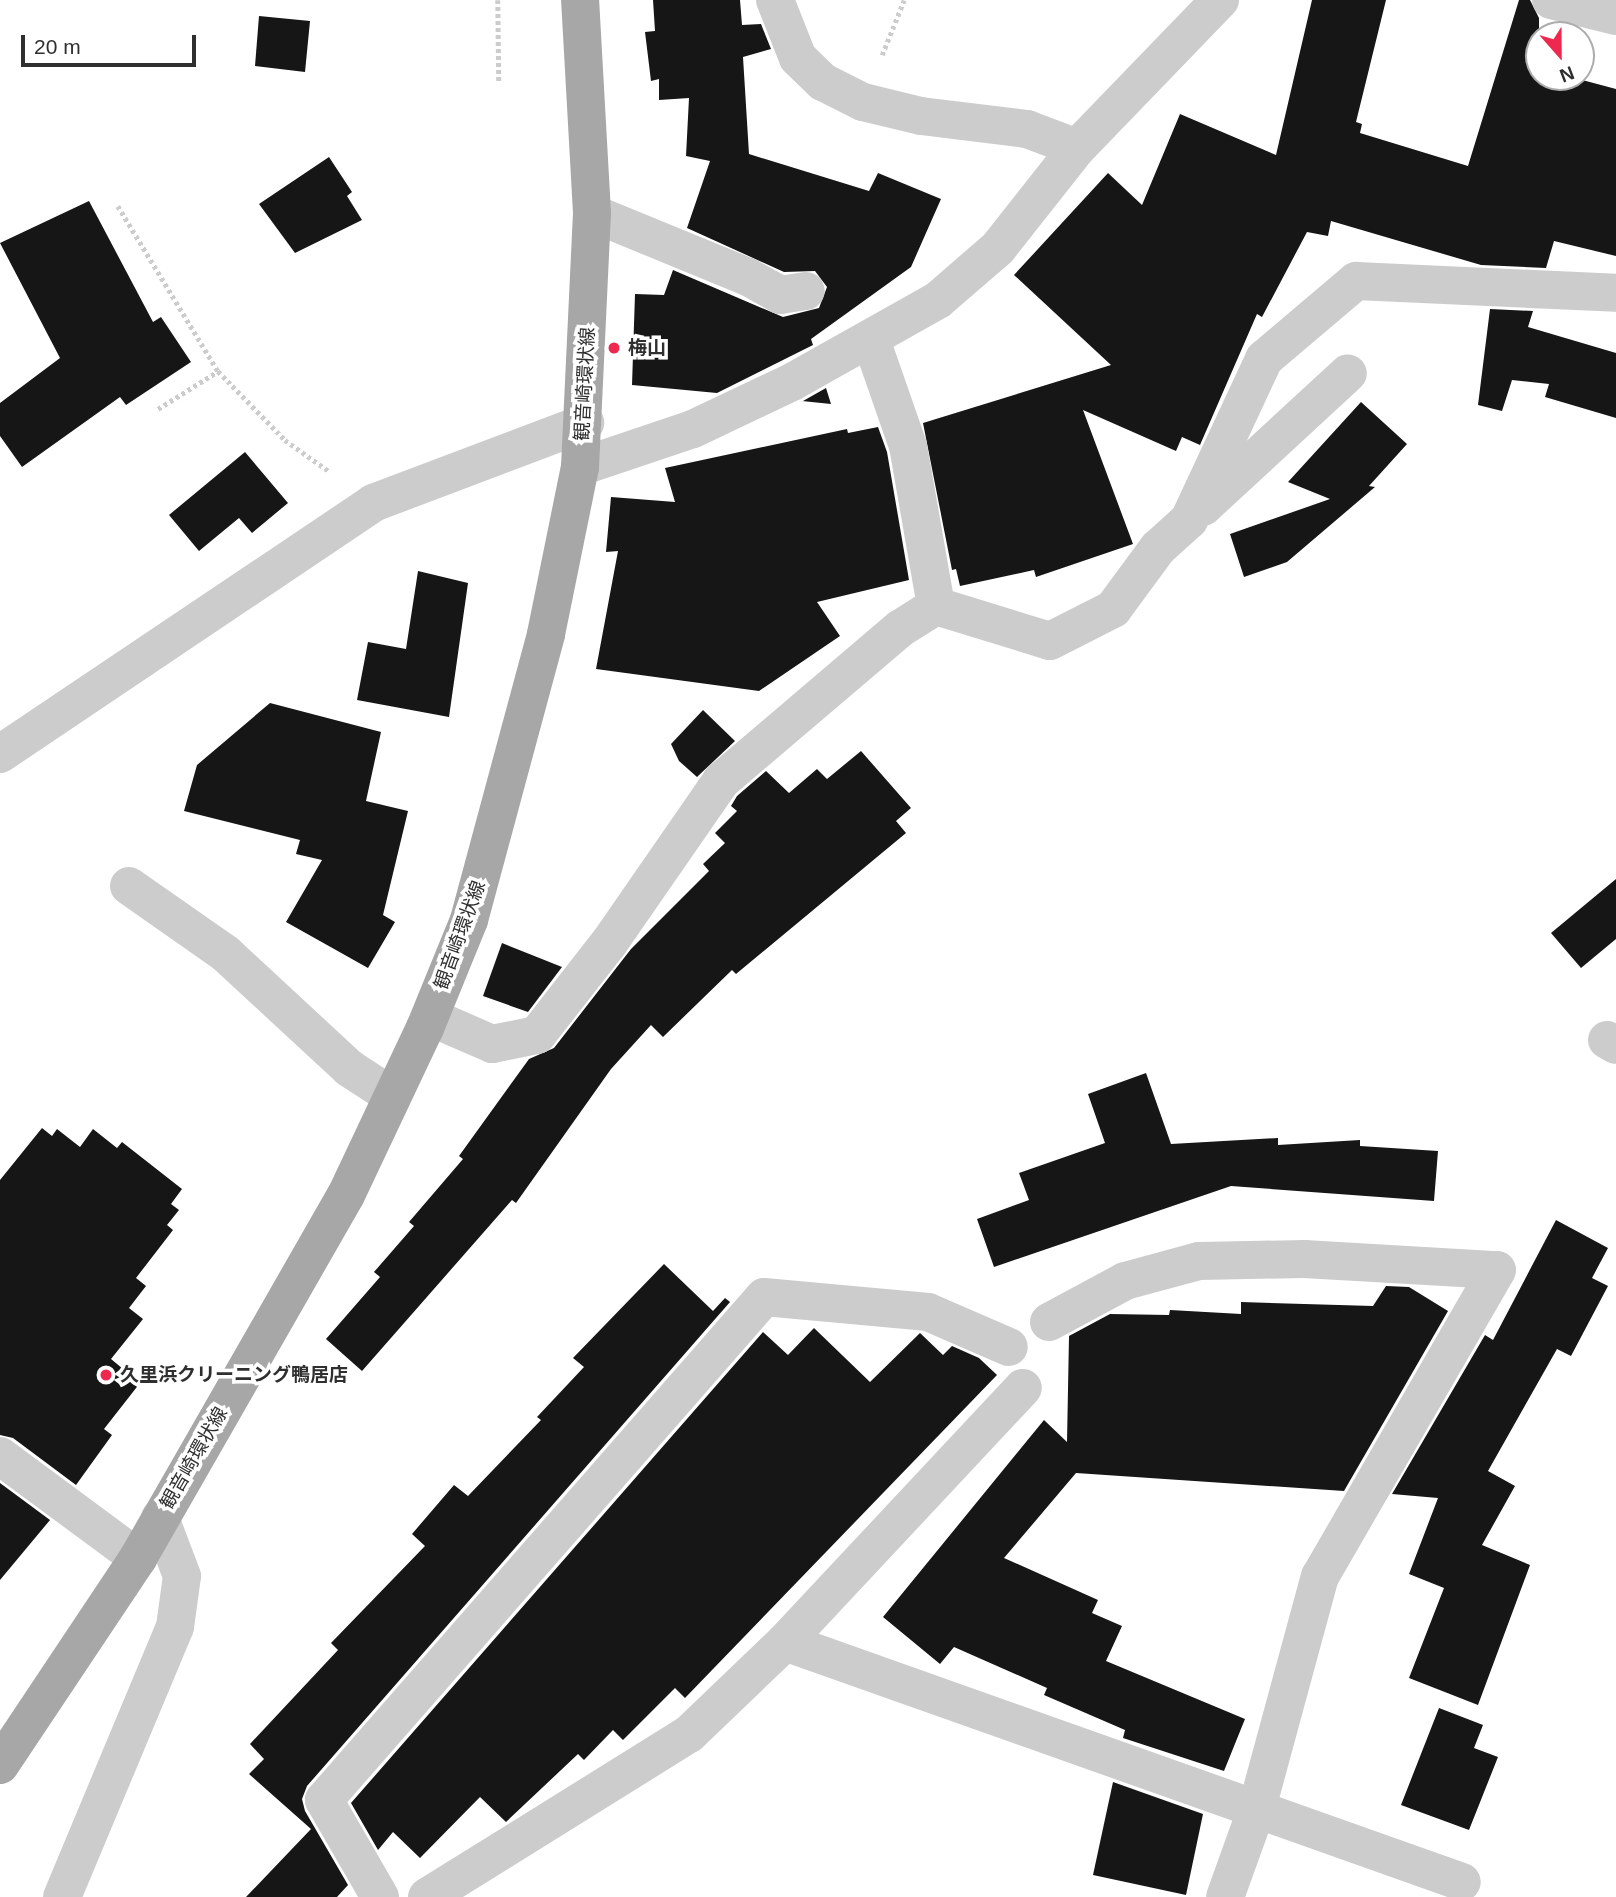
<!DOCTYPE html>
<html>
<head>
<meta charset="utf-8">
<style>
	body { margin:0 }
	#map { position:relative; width:1616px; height:1897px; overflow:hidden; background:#fff; font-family:Arial,"Noto Sans JP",sans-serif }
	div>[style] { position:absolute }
	.building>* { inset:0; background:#161616 }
	.path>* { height:4.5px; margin-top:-2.25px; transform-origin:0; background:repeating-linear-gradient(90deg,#ccc 0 3.5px,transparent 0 7px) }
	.minor>* { height:38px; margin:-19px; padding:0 19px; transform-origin:19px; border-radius:19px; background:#ccc }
	.major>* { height:38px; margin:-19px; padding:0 19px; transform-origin:19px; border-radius:19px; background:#a7a7a7 }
	.dots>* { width:19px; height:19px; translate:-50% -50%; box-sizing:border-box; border:4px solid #fff; border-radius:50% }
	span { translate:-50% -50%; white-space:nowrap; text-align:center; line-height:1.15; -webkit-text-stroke:7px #fff; paint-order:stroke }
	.poi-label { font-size:19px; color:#2f2f2f; font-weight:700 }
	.left { translate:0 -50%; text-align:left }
	.street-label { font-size:19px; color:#2f2f2f }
	.north { position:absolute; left:1525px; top:21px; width:70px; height:70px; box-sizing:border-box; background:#fff; border:2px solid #acacac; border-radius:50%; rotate:159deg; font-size:19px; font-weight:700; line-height:28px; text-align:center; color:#2f2f2f }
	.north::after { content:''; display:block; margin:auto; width:24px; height:32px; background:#ee284e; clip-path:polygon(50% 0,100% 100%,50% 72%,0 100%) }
	.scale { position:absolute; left:21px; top:35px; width:175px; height:32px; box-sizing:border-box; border:4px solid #2f2f2f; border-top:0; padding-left:9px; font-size:21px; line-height:24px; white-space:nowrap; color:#2f2f2f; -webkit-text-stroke:5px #fff; paint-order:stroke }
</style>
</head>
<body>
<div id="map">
	<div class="building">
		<i style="clip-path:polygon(653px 0,740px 0,742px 25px,761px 24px,771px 49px,743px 57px,749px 154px,869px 191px,878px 173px,941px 199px,911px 267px,811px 339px,813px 345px,717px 393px,632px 385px,635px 294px,664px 295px,673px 270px,783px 317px,819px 308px,827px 287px,815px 271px,784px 272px,687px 228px,710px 161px,686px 156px,689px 98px,659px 100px,659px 79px,651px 81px,645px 32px,655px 31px)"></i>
		<i style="clip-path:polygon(1312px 0,1386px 0,1356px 122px,1362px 124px,1360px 133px,1468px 166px,1519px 0,1530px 0,1539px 18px,1539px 77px,1571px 77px,1616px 89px,1616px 256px,1554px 241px,1546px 268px,1481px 265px,1331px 221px,1328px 236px,1307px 232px,1262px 317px,1257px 314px,1200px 445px,1182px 437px,1176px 451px,1083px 410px,1133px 544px,1036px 577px,1034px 570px,960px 586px,956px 569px,952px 570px,923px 423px,1111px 365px,1014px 275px,1108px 173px,1142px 205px,1180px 114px,1276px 155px)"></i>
		<i style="clip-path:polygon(259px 16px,310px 21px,305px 72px,255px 66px)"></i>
		<i style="clip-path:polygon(329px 157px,352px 192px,347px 196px,362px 220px,295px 253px,259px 204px)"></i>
		<i style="clip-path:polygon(89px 201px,153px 322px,161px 317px,191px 362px,126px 405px,120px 397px,22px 467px,0 436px,0 403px,60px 358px,0 243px)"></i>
		<i style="clip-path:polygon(1490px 309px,1533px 311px,1528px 327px,1616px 353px,1616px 418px,1545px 397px,1549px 384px,1512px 380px,1502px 411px,1478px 405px)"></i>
		<i style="clip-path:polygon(826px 388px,831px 404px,802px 401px,803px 401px)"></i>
		<i style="clip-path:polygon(1361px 402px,1407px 444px,1369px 486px,1375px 487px,1287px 562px,1244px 577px,1230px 534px,1330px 499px,1288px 482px)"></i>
		<i style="clip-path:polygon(878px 427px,887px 452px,909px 580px,817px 602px,840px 636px,759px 691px,596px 669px,618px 551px,606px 552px,611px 497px,675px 502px,665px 468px,847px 429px,848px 433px)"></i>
		<i style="clip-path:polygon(245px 452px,288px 503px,252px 533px,239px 518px,199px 551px,169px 515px)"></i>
		<i style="clip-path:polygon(418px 571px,468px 583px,449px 717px,357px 700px,368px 642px,406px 649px)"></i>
		<i style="clip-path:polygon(270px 703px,381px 732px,366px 801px,408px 811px,383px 915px,395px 922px,368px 968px,286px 922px,322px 860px,296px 854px,300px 840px,184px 811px,197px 765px)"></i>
		<i style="clip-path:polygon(703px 710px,735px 741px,697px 777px,679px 761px,671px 744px)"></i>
		<i style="clip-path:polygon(861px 751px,911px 808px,896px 821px,906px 833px,736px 974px,732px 970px,663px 1037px,651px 1025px,611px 1069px,516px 1203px,512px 1200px,362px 1371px,326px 1339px,380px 1277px,374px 1272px,414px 1226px,409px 1222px,463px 1159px,459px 1156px,529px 1059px,554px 1048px,631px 949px,709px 871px,703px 864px,725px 843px,715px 833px,737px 811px,731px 806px,737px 796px,766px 771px,789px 793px,817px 769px,827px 779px)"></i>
		<i style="clip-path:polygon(1616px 879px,1616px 939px,1581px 968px,1551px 933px)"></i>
		<i style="clip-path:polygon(502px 943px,562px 967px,528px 1012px,483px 996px)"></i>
		<i style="clip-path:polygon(1146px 1073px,1171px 1144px,1278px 1138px,1278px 1145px,1360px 1140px,1360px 1146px,1438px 1151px,1434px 1201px,1231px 1186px,994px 1267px,977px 1219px,1029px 1200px,1019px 1173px,1105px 1143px,1088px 1094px)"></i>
		<i style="clip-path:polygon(42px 1128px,52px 1136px,57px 1129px,80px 1147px,93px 1129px,117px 1148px,122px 1142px,182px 1189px,171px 1204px,179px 1210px,167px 1225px,173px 1230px,136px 1278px,146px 1286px,129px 1308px,143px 1319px,111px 1359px,140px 1383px,104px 1429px,112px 1435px,76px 1485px,13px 1438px,0 1435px,0 1180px)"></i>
		<i style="clip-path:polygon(1556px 1220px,1608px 1248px,1592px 1278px,1608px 1286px,1571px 1356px,1557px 1349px,1488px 1471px,1515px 1486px,1482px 1545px,1530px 1565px,1478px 1705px,1409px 1678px,1444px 1588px,1409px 1574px,1438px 1498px,1392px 1494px,1485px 1335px,1493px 1340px)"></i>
		<i style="clip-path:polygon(664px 1264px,713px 1311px,725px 1298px,730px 1302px,307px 1786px,302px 1799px,305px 1811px,348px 1885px,337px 1897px,246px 1897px,311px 1829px,249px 1774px,264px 1759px,250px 1744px,338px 1650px,331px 1643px,425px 1546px,412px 1534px,454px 1485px,468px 1496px,541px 1420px,537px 1417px,584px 1367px,573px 1358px)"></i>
		<i style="clip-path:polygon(1386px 1286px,1409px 1287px,1448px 1311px,1344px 1491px,1076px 1473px,1004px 1558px,1098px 1600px,1092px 1613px,1122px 1626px,1106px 1661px,1245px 1719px,1224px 1771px,1123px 1738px,1125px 1730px,1044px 1695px,1047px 1688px,954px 1647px,940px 1664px,883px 1617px,1044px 1420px,1067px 1442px,1069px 1336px,1110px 1314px,1169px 1315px,1170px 1310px,1241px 1314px,1241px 1302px,1373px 1306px)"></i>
		<i style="clip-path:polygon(814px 1328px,870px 1382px,920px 1333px,943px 1355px,952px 1346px,979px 1358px,997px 1375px,685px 1698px,675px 1688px,623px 1740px,613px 1730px,584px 1760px,578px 1754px,506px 1822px,480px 1797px,420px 1858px,393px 1832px,378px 1850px,351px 1803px,763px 1332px,788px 1355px)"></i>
		<i style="clip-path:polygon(0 1483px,50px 1520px,0 1580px)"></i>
		<i style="clip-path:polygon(1439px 1708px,1483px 1725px,1474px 1748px,1498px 1757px,1469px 1830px,1401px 1805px)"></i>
		<i style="clip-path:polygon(1113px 1782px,1203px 1814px,1186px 1895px,1093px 1875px)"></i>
	</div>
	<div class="path">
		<i style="left:498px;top:0;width:81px;rotate:89.3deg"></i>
		<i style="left:882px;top:55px;width:59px;rotate:-68.2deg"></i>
		<i style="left:118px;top:206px;width:193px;rotate:58.8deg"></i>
		<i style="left:218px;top:371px;width:96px;rotate:45.8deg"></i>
		<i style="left:285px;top:440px;width:55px;rotate:35.4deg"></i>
		<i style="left:158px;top:409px;width:71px;rotate:-32.3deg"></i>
	</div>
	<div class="minor">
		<i style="left:775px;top:0;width:62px;rotate:68.4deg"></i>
		<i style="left:798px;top:58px;width:35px;rotate:44deg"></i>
		<i style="left:823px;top:82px;width:45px;rotate:26.6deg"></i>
		<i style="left:863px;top:102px;width:60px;rotate:13.6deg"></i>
		<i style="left:921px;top:116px;width:107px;rotate:7deg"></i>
		<i style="left:1027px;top:129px;width:53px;rotate:20.8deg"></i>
		<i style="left:1551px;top:0;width:67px;rotate:13.8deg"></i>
		<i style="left:592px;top:213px;width:169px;rotate:22.3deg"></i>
		<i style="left:748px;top:277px;width:37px;rotate:29deg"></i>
		<i style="left:780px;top:295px;width:26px;rotate:-9deg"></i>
		<i style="left:580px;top:467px;width:119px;rotate:-18.6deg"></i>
		<i style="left:693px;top:429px;width:110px;rotate:-25.4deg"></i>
		<i style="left:792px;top:382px;width:167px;rotate:-29.3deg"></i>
		<i style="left:938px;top:300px;width:79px;rotate:-40.9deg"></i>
		<i style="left:998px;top:248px;width:127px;rotate:-51.7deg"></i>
		<i style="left:1077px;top:148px;width:206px;rotate:-46deg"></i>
		<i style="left:1203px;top:507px;width:197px;rotate:-42.7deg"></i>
		<i style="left:936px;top:606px;width:119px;rotate:17.1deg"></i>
		<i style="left:1050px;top:641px;width:71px;rotate:-26.9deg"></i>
		<i style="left:1113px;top:609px;width:76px;rotate:-53.6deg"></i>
		<i style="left:1158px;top:548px;width:42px;rotate:-42.1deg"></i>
		<i style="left:1189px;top:520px;width:178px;rotate:-65deg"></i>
		<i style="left:1264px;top:359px;width:121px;rotate:-40.3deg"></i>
		<i style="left:1356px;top:281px;width:260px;rotate:2.6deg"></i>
		<i style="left:0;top:754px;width:450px;rotate:-33.9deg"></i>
		<i style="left:373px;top:503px;width:227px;rotate:-20.7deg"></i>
		<i style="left:129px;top:886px;width:118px;rotate:35deg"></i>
		<i style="left:226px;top:954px;width:168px;rotate:42.8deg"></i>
		<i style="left:349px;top:1068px;width:51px;rotate:33.1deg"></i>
		<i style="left:430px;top:1017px;width:68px;rotate:23.5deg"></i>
		<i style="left:492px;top:1044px;width:46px;rotate:-11.3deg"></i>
		<i style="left:537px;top:1035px;width:117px;rotate:-52deg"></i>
		<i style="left:609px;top:943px;width:197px;rotate:-55.3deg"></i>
		<i style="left:721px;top:781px;width:236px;rotate:-40.4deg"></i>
		<i style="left:901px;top:628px;width:41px;rotate:-32.2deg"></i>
		<i style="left:936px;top:606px;width:162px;rotate:-99.9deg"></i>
		<i style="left:908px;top:446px;width:112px;rotate:-109.2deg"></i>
		<i style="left:1607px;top:1040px;width:10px;rotate:29deg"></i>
		<i style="left:1049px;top:1322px;width:86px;rotate:-28.3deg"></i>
		<i style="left:1125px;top:1281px;width:77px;rotate:-15.1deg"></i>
		<i style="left:1199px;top:1261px;width:105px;rotate:-1.1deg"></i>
		<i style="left:1304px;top:1259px;width:193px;rotate:3.3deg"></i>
		<i style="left:1497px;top:1270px;width:354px;rotate:120deg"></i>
		<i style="left:1320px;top:1576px;width:244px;rotate:105.2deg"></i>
		<i style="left:1256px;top:1811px;width:91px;rotate:109.8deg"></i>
		<i style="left:0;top:1456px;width:172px;rotate:36.5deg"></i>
		<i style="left:785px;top:1642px;width:718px;rotate:19.52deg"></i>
		<i style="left:62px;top:1897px;width:293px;rotate:-67.3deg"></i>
		<i style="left:175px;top:1627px;width:51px;rotate:-82.2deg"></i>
		<i style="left:182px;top:1576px;width:62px;rotate:-110.8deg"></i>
		<i style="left:380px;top:1897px;width:112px;rotate:-120deg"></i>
		<i style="left:324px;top:1800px;width:668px;rotate:-48.82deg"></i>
		<i style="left:764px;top:1297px;width:165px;rotate:5.2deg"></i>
		<i style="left:928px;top:1312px;width:88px;rotate:23.4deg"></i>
		<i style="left:427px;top:1897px;width:309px;rotate:-31.9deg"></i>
		<i style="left:689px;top:1734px;width:133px;rotate:-43.8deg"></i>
		<i style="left:785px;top:1642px;width:348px;rotate:-46.9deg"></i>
	</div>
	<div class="major">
		<i style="left:0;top:1765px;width:249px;rotate:-56.3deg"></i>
		<i style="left:138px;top:1558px;width:418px;rotate:-60.2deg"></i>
		<i style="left:346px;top:1195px;width:185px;rotate:-64.7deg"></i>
		<i style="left:425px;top:1028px;width:117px;rotate:-67.8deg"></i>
		<i style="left:469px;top:920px;width:296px;rotate:-74.9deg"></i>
		<i style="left:546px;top:634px;width:170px;rotate:-78.5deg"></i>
		<i style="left:580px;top:467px;width:254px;rotate:-87.3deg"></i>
		<i style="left:592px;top:213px;width:213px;rotate:-93.2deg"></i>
	</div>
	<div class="dots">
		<i style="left:614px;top:348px;background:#ee284e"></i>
		<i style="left:106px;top:1375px;background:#ee284e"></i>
	</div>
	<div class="poi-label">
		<span class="left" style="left:628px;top:348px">梅山</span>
		<span class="left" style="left:120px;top:1375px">久里浜クリーニング鴨居店</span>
	</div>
	<div class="street-label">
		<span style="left:585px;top:384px;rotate:-87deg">観音崎環状線</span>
		<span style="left:460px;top:935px;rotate:-70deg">観音崎環状線</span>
		<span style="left:194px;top:1458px;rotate:-60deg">観音崎環状線</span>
	</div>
	<div class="north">N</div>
	<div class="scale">20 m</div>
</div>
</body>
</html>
